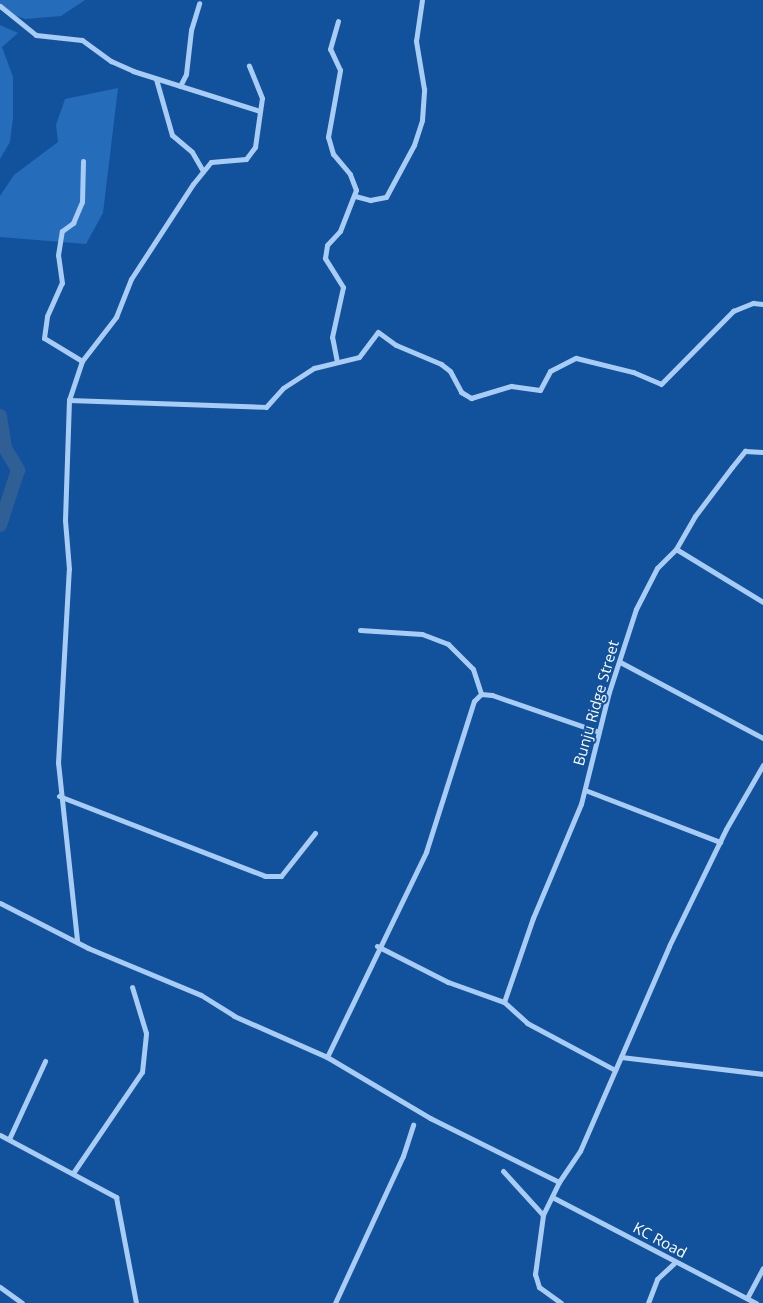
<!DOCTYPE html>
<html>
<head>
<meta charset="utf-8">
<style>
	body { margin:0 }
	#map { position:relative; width:763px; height:1303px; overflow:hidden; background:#12529d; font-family:"Open Sans",sans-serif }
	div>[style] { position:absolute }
	.green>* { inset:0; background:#256cbb }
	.river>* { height:14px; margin:-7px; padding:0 7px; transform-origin:7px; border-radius:7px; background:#305f96 }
	.minor>* { height:5px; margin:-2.5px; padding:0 2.5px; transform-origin:2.5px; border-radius:2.5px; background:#a8ccf4 }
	span { translate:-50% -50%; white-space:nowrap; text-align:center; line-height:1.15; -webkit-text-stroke:4px #12529d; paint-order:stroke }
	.street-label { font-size:15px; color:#fff }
</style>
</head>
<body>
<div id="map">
	<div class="green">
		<i style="clip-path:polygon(0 0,85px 0,61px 16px,25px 19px,0 10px)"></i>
		<i style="clip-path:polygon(0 25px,18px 33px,2px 47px,13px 77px,13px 118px,10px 142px,0 159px)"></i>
		<i style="clip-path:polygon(118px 88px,103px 213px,86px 244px,0 237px,0 196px,14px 175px,58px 142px,56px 125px,65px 99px)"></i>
	</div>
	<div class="river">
		<i style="left:0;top:416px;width:32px;rotate:81deg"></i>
		<i style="left:5px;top:448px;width:26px;rotate:59deg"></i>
		<i style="left:18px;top:470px;width:58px;rotate:108.1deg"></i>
	</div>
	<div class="minor">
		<i style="left:0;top:6px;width:46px;rotate:38.9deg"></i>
		<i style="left:36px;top:35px;width:46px;rotate:6.2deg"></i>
		<i style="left:82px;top:40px;width:36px;rotate:36deg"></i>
		<i style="left:111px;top:61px;width:24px;rotate:24deg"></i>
		<i style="left:133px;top:71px;width:130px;rotate:17.5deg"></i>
		<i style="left:156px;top:79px;width:58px;rotate:74.1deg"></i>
		<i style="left:172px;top:135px;width:26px;rotate:40deg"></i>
		<i style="left:192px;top:152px;width:22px;rotate:60deg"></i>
		<i style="left:180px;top:86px;width:13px;rotate:-63deg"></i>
		<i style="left:186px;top:74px;width:44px;rotate:-83.5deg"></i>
		<i style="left:191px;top:30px;width:28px;rotate:-73deg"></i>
		<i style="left:355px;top:196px;width:16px;rotate:15deg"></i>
		<i style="left:370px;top:200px;width:16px;rotate:-11deg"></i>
		<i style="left:386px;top:197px;width:59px;rotate:-61.7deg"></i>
		<i style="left:414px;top:145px;width:26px;rotate:-72deg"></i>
		<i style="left:422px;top:120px;width:31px;rotate:-86deg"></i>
		<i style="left:424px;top:89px;width:49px;rotate:-99.5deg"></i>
		<i style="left:416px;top:41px;width:41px;rotate:-81.7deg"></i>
		<i style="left:82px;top:361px;width:44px;rotate:-148.8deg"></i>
		<i style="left:44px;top:338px;width:22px;rotate:-82deg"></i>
		<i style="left:47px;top:316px;width:36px;rotate:-66deg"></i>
		<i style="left:62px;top:283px;width:28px;rotate:-98deg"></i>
		<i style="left:58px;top:255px;width:24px;rotate:-81deg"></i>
		<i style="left:62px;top:231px;width:14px;rotate:-36deg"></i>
		<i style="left:73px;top:223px;width:23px;rotate:-67deg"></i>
		<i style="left:82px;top:202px;width:41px;rotate:-88.6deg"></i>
		<i style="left:337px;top:362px;width:25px;rotate:-101deg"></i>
		<i style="left:332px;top:337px;width:51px;rotate:-77.6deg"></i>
		<i style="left:343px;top:287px;width:34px;rotate:-122deg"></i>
		<i style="left:325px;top:258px;width:13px;rotate:-81deg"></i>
		<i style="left:327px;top:245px;width:19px;rotate:-47deg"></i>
		<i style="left:340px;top:231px;width:44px;rotate:-68.7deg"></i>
		<i style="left:356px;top:190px;width:17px;rotate:-111deg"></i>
		<i style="left:350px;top:174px;width:26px;rotate:-130deg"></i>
		<i style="left:333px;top:154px;width:18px;rotate:-106deg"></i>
		<i style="left:328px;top:137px;width:68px;rotate:-79.8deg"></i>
		<i style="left:340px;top:70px;width:23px;rotate:-115deg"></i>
		<i style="left:330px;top:49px;width:29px;rotate:-74deg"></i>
		<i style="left:69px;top:400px;width:197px;rotate:2deg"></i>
		<i style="left:266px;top:407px;width:25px;rotate:-48deg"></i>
		<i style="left:283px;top:388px;width:37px;rotate:-33deg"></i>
		<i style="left:314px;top:368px;width:46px;rotate:-13.7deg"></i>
		<i style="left:359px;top:357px;width:31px;rotate:-53deg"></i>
		<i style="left:378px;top:332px;width:22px;rotate:36deg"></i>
		<i style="left:396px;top:345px;width:49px;rotate:22.9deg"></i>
		<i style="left:441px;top:364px;width:11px;rotate:38deg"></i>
		<i style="left:450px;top:371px;width:24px;rotate:62deg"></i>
		<i style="left:461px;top:392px;width:12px;rotate:31deg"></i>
		<i style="left:471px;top:398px;width:42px;rotate:-16.7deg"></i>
		<i style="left:511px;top:386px;width:29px;rotate:8deg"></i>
		<i style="left:540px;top:390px;width:21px;rotate:-62deg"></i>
		<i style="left:550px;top:371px;width:29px;rotate:-27deg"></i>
		<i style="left:576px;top:358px;width:59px;rotate:13.8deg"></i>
		<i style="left:633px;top:372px;width:30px;rotate:23deg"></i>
		<i style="left:661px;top:384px;width:103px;rotate:-45.4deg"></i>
		<i style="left:733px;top:311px;width:22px;rotate:-22deg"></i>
		<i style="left:753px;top:303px;width:10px;rotate:6deg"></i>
		<i style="left:676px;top:549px;width:102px;rotate:31.3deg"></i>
		<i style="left:360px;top:630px;width:62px;rotate:3.7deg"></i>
		<i style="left:422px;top:634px;width:28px;rotate:21deg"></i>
		<i style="left:448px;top:644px;width:35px;rotate:45deg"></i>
		<i style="left:473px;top:669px;width:26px;rotate:72deg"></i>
		<i style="left:620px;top:662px;width:162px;rotate:28deg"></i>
		<i style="left:585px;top:790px;width:145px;rotate:21.1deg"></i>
		<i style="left:59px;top:796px;width:221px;rotate:21.2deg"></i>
		<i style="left:265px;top:876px;width:16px"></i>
		<i style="left:281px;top:876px;width:55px;rotate:-51.7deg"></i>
		<i style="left:0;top:903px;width:99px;rotate:27.1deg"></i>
		<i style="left:88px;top:948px;width:122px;rotate:22.6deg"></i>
		<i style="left:201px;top:995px;width:39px;rotate:32deg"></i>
		<i style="left:234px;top:1016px;width:102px;rotate:23.8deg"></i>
		<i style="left:327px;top:1057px;width:120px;rotate:30.6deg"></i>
		<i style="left:430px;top:1118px;width:144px;rotate:26.4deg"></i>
		<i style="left:559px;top:1182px;width:37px;rotate:-56deg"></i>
		<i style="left:580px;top:1151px;width:223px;rotate:-66.5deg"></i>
		<i style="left:669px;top:946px;width:130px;rotate:-64deg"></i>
		<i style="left:726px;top:829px;width:74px;rotate:-60deg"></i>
		<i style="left:77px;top:940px;width:178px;rotate:-96.1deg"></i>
		<i style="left:58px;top:763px;width:194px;rotate:-86.8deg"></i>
		<i style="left:69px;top:569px;width:49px;rotate:-94.7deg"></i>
		<i style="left:65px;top:520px;width:120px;rotate:-88.1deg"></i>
		<i style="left:69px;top:400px;width:41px;rotate:-71.6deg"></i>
		<i style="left:82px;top:361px;width:56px;rotate:-52.3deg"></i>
		<i style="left:116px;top:317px;width:41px;rotate:-68.5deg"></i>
		<i style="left:131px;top:279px;width:113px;rotate:-56.9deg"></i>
		<i style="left:193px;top:184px;width:28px;rotate:-51deg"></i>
		<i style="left:211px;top:162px;width:35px;rotate:-5deg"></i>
		<i style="left:246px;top:159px;width:15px;rotate:-53deg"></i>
		<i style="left:255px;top:147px;width:49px;rotate:-81.9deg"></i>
		<i style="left:262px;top:98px;width:35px;rotate:-112deg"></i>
		<i style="left:377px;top:946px;width:80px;rotate:26.9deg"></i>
		<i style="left:448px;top:982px;width:59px;rotate:19.7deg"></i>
		<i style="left:504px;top:1002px;width:31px;rotate:42deg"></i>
		<i style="left:527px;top:1023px;width:100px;rotate:28.1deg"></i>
		<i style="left:504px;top:1002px;width:89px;rotate:-71deg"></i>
		<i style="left:533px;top:918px;width:124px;rotate:-67.2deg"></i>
		<i style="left:581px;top:804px;width:115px;rotate:-76deg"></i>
		<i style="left:609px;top:692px;width:87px;rotate:-72deg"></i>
		<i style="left:636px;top:609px;width:46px;rotate:-62.9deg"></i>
		<i style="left:657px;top:568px;width:27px;rotate:-45deg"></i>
		<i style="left:676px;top:549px;width:38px;rotate:-60deg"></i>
		<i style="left:695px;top:516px;width:61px;rotate:-52.9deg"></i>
		<i style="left:732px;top:467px;width:21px;rotate:-51deg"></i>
		<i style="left:745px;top:451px;width:18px;rotate:3deg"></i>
		<i style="left:327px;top:1057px;width:228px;rotate:-64.2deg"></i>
		<i style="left:426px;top:852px;width:158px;rotate:-72.4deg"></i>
		<i style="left:474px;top:701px;width:10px;rotate:-45deg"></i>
		<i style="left:481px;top:694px;width:11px;rotate:5deg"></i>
		<i style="left:492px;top:695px;width:113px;rotate:19.1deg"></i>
		<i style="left:621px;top:1057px;width:143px;rotate:6.8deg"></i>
		<i style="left:0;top:1135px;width:132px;rotate:28.1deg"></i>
		<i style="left:116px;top:1197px;width:108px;rotate:79.3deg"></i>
		<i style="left:9px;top:1139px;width:86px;rotate:-65.2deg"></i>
		<i style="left:503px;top:1171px;width:59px;rotate:47.7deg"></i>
		<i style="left:73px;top:1173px;width:122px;rotate:-55.7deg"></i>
		<i style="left:142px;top:1072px;width:39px;rotate:-84deg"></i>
		<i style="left:146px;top:1033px;width:48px;rotate:-106.9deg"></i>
		<i style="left:559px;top:1182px;width:37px;rotate:116deg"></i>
		<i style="left:543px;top:1215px;width:60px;rotate:97.7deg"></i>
		<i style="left:535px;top:1274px;width:14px;rotate:73deg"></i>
		<i style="left:539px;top:1287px;width:27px;rotate:36deg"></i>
		<i style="left:554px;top:1198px;width:228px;rotate:27.5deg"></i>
		<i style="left:0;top:1287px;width:27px;rotate:36deg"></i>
		<i style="left:747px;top:1298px;width:34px;rotate:-62deg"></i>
		<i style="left:335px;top:1303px;width:162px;rotate:-65.2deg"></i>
		<i style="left:403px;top:1156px;width:33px;rotate:-72deg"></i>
		<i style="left:648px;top:1303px;width:26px;rotate:-69deg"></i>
		<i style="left:657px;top:1279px;width:23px;rotate:-43deg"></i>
	</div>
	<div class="street-label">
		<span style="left:596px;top:703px;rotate:-74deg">Bunju Ridge Street</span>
		<span style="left:660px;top:1240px;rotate:28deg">KC Road</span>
	</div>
</div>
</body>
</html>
